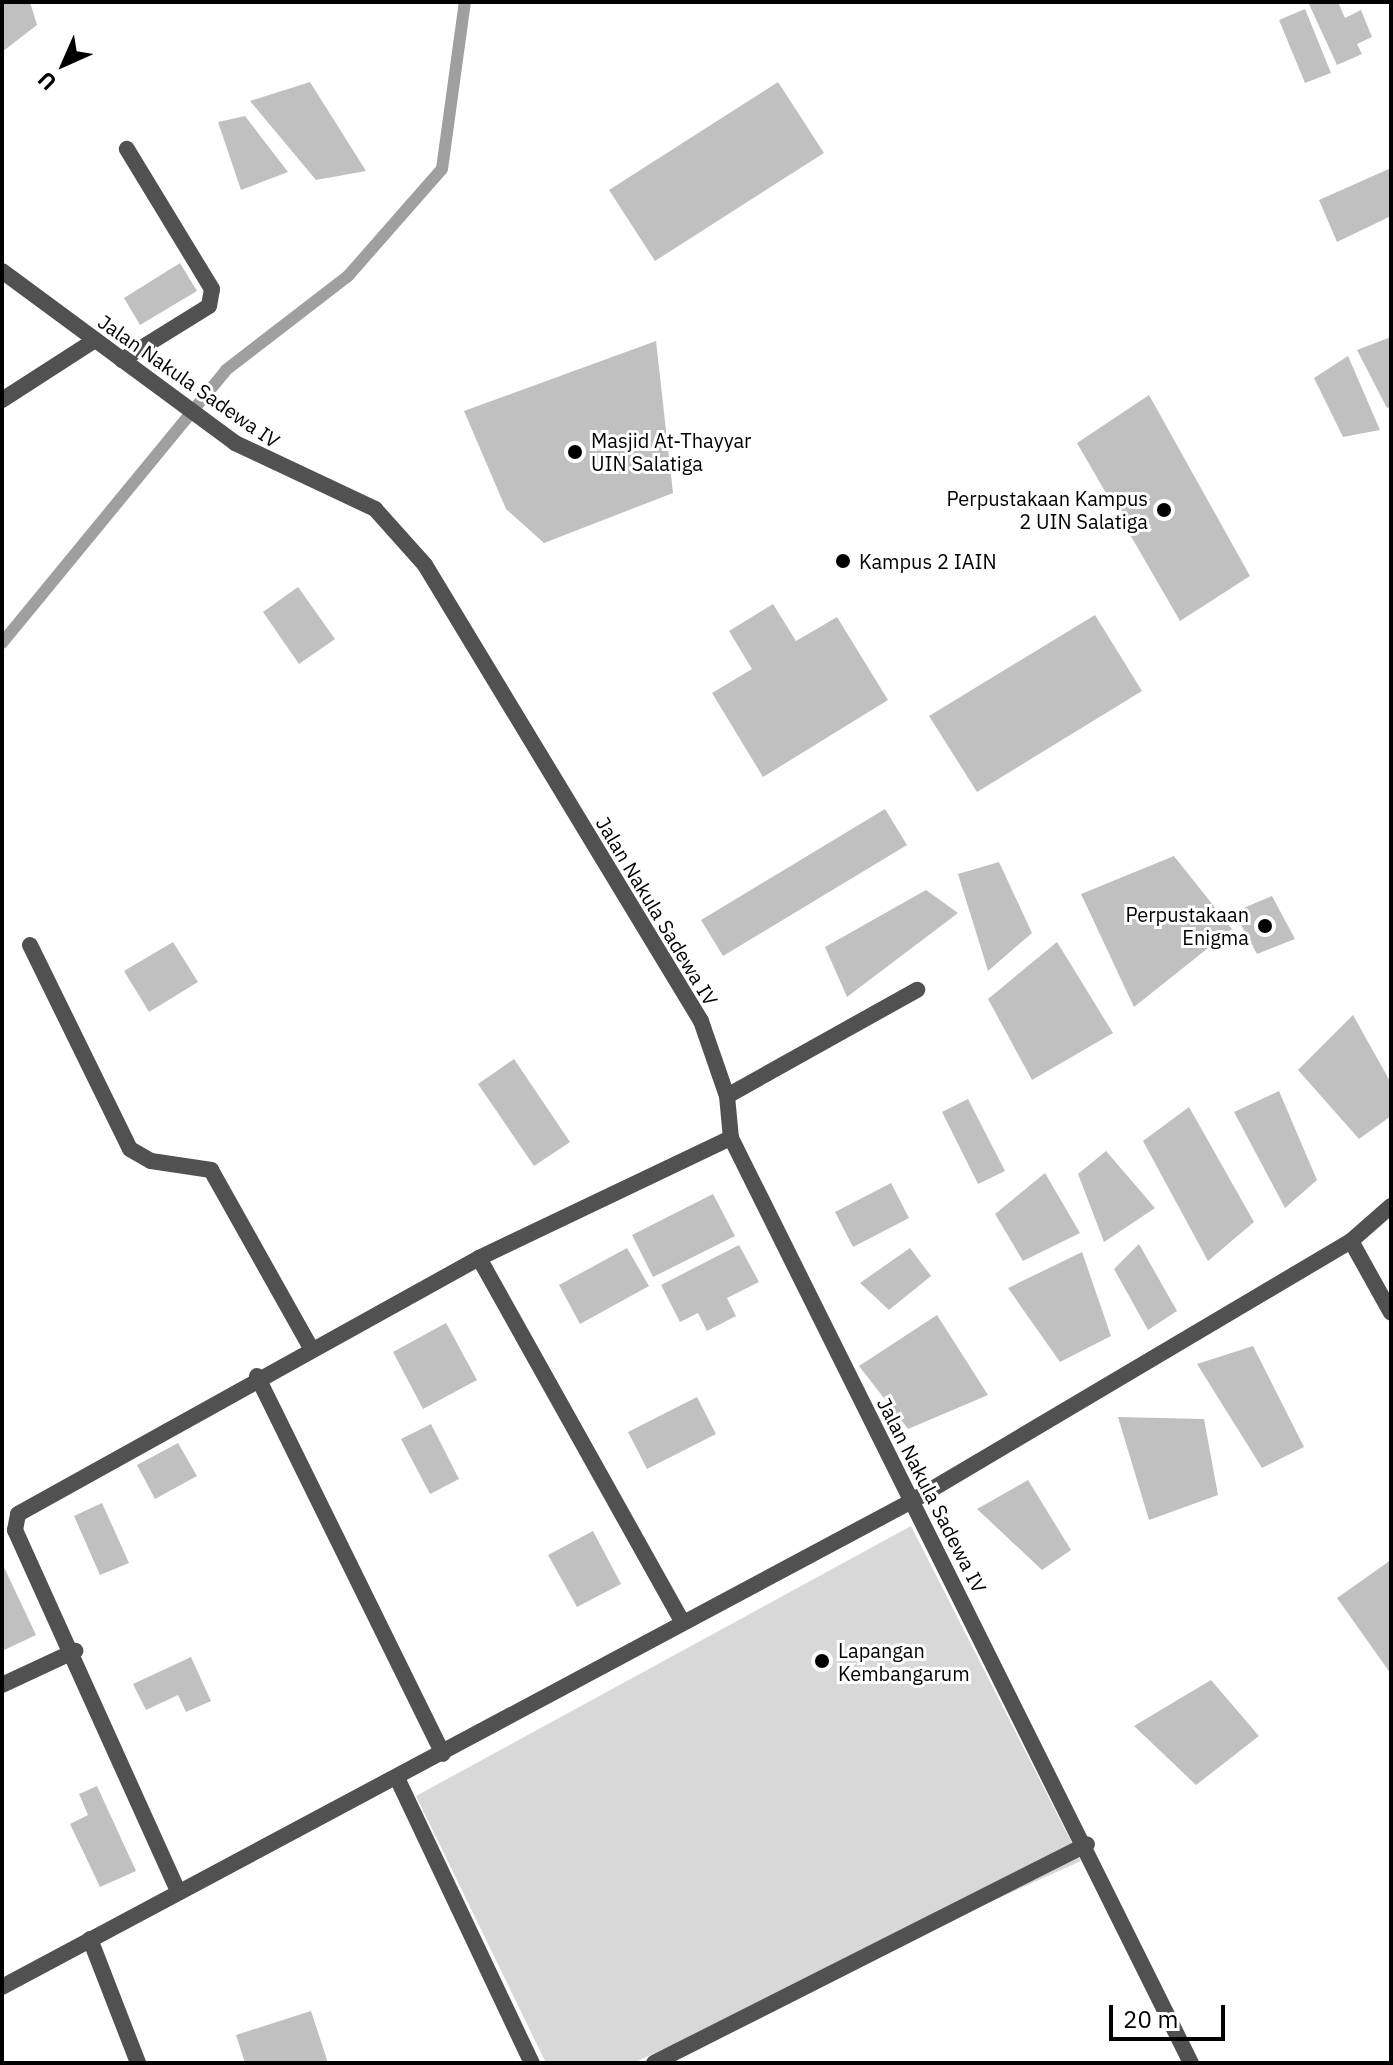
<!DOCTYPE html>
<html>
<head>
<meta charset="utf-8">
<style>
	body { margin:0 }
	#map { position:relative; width:1393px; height:2065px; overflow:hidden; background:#fff; font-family:"IBM Plex Sans",sans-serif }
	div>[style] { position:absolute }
	.green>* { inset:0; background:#d8d8d8 }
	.stream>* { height:12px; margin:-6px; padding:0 6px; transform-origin:6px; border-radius:6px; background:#9f9f9f }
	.building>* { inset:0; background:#c0c0c0 }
	.street>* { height:16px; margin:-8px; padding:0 8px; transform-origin:8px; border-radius:8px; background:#515151 }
	.dots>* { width:22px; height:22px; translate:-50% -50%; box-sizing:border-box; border:4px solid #fff; border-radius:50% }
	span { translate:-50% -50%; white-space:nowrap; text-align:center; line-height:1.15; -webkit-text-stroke:6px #fff; paint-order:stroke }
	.street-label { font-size:20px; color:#000 }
	.poi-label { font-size:20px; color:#000 }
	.left { translate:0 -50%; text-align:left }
	.right { translate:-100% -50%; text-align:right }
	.frame { position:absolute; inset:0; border:4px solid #000; pointer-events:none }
	.north { position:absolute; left:24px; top:24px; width:80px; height:80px; -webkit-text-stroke:6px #fff; paint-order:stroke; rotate:225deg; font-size:22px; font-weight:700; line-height:32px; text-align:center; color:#000 }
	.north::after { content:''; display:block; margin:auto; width:28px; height:36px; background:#000; clip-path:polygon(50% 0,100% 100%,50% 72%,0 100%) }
	.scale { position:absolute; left:1109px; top:2005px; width:116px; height:36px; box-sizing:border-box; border:4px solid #000; border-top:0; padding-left:10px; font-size:24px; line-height:28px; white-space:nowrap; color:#000; -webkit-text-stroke:6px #fff; paint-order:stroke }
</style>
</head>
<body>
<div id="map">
	<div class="green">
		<i style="clip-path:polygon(911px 1526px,1081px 1861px,633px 2063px,546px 2063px,416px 1796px)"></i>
	</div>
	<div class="stream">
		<i style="left:2px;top:643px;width:353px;rotate:-50.6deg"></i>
		<i style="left:226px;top:370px;width:154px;rotate:-37.6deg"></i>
		<i style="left:348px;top:276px;width:142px;rotate:-48.7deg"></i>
		<i style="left:442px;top:169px;width:169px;rotate:-82.2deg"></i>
	</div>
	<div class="building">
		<i style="clip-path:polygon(2px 2px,30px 2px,37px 25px,2px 52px)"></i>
		<i style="clip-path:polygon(1308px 2px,1338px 2px,1345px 18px,1361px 10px,1372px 37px,1357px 44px,1362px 54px,1337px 65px)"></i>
		<i style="clip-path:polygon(1305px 9px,1331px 73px,1305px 83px,1279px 20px)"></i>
		<i style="clip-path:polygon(310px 82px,366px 171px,316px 180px,250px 101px)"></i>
		<i style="clip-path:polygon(778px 82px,824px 153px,655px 261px,609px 190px)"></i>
		<i style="clip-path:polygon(245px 116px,288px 172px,241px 190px,218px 122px)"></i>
		<i style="clip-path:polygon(1391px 168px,1391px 216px,1337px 242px,1319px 200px)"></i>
		<i style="clip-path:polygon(180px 263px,197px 291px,140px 325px,124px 298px)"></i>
		<i style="clip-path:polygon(1391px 337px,1391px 407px,1387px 408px,1357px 350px)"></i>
		<i style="clip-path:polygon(656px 341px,673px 493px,544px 543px,506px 509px,464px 411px)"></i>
		<i style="clip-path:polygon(1348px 356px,1380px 430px,1343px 437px,1314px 378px)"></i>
		<i style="clip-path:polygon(1149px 395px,1250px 576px,1180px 621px,1077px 443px)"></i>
		<i style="clip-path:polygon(298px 587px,335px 639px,299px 664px,263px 612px)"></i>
		<i style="clip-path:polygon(773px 604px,796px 641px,837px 617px,888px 700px,763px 777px,712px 693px,752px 669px,729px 631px)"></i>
		<i style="clip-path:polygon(1095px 615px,1142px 691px,977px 792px,929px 716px)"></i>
		<i style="clip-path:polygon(885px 809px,907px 845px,723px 956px,701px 920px)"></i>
		<i style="clip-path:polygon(1174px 856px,1232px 929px,1134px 1007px,1081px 894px)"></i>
		<i style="clip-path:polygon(999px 862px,1032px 933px,988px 971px,958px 874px)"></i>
		<i style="clip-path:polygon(926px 890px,958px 913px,847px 997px,825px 947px)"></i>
		<i style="clip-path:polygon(1272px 896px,1295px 939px,1257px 954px,1234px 912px)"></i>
		<i style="clip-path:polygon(173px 942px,198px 982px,149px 1012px,124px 971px)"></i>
		<i style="clip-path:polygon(1057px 942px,1113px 1033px,1032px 1080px,988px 999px)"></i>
		<i style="clip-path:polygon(1353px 1015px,1391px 1083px,1391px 1116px,1359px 1139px,1298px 1070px)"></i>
		<i style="clip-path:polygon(514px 1059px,570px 1142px,534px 1166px,478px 1084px)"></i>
		<i style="clip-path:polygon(1279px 1091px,1317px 1180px,1285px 1208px,1234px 1112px)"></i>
		<i style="clip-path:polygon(968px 1099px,1005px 1171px,978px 1184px,942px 1112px)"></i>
		<i style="clip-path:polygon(1189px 1107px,1254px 1222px,1208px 1261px,1143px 1141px)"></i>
		<i style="clip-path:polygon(1106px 1151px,1155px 1208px,1104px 1242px,1078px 1174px)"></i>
		<i style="clip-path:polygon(1045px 1173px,1080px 1233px,1023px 1261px,995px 1214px)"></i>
		<i style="clip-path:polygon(891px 1183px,909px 1218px,853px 1247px,835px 1212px)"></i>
		<i style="clip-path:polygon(713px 1194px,735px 1236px,653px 1277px,632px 1235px)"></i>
		<i style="clip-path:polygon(1139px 1244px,1177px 1311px,1148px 1330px,1114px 1269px)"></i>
		<i style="clip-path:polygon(739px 1245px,759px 1282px,727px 1298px,736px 1316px,707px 1331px,698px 1313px,680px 1322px,661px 1285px)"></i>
		<i style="clip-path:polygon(627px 1248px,649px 1286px,580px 1324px,559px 1285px)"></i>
		<i style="clip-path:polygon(910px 1248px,931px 1276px,889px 1310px,860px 1283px)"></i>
		<i style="clip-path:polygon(1082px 1252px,1111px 1336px,1060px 1362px,1008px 1288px)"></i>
		<i style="clip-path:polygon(937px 1315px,988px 1395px,908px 1429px,859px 1366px)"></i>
		<i style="clip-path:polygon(446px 1323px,477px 1380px,423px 1409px,393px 1352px)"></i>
		<i style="clip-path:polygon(1253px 1346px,1304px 1447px,1262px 1468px,1197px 1364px)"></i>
		<i style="clip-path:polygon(697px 1397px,716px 1434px,647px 1469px,628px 1432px)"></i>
		<i style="clip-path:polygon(1118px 1417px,1204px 1419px,1218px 1495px,1149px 1520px)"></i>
		<i style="clip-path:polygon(431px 1424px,459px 1479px,430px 1494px,401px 1439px)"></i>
		<i style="clip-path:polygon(178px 1443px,197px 1476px,155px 1499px,137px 1465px)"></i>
		<i style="clip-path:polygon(1028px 1480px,1071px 1550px,1042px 1570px,977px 1509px)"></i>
		<i style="clip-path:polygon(102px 1503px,129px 1563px,100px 1575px,74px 1516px)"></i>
		<i style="clip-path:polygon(593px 1531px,621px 1584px,577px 1607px,548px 1555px)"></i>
		<i style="clip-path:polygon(1391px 1560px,1391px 1674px,1337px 1598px)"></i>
		<i style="clip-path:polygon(2px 1563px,36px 1635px,2px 1651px)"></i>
		<i style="clip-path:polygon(191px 1657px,211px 1701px,186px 1712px,178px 1695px,146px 1710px,133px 1684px)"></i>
		<i style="clip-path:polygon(1211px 1680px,1259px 1736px,1196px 1785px,1134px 1726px)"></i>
		<i style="clip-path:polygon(97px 1786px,136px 1871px,100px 1887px,70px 1824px,88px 1815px,79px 1794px)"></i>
		<i style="clip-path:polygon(311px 2011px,328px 2063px,245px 2063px,236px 2035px)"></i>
	</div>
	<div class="street">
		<i style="left:2px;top:271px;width:290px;rotate:36.4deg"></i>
		<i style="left:235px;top:443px;width:155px;rotate:25.2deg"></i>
		<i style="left:375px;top:509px;width:75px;rotate:48.2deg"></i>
		<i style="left:425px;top:565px;width:533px;rotate:58.82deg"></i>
		<i style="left:701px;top:1021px;width:79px;rotate:70.9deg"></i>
		<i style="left:727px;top:1096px;width:42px;rotate:84.6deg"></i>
		<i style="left:731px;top:1138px;width:1033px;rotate:63.56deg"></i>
		<i style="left:122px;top:360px;width:102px;rotate:-31.8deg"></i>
		<i style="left:209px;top:306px;width:17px;rotate:-80deg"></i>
		<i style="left:212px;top:289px;width:164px;rotate:-121.3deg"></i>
		<i style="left:2px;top:400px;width:111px;rotate:-32.8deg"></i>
		<i style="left:30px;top:945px;width:227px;rotate:63.9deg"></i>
		<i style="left:130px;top:1149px;width:24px;rotate:30deg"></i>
		<i style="left:151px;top:1161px;width:61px;rotate:8.5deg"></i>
		<i style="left:211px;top:1170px;width:204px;rotate:60.7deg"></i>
		<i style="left:727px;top:1096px;width:218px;rotate:-29.2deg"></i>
		<i style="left:1351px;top:1241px;width:82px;rotate:60.9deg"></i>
		<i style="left:479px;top:1258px;width:414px;rotate:60.8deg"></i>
		<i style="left:257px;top:1376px;width:421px;rotate:63.8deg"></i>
		<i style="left:2px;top:1685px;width:81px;rotate:-25deg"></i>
		<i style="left:398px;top:1780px;width:313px;rotate:64.7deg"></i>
		<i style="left:178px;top:1891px;width:396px;rotate:-114.3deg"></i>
		<i style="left:15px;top:1530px;width:16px;rotate:-79deg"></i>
		<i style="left:18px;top:1514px;width:527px;rotate:-29.04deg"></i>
		<i style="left:479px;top:1258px;width:279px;rotate:-25.5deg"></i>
		<i style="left:90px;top:1939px;width:133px;rotate:68.8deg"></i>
		<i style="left:2px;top:1987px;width:1032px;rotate:-28.11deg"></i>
		<i style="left:912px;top:1501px;width:510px;rotate:-30.64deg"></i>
		<i style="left:1351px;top:1241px;width:53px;rotate:-41.2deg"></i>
		<i style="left:654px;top:2063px;width:485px;rotate:-26.8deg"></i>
	</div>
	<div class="dots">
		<i style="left:575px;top:452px;background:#000"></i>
		<i style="left:1164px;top:510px;background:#000"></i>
		<i style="left:843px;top:561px;background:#000"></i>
		<i style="left:1265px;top:926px;background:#000"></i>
		<i style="left:822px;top:1661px;background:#000"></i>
	</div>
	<div class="street-label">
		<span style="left:189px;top:381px;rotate:35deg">Jalan Nakula Sadewa IV</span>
		<span style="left:657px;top:911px;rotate:59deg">Jalan Nakula Sadewa IV</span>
		<span style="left:932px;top:1495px;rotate:63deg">Jalan Nakula Sadewa IV</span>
	</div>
	<div class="poi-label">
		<span class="left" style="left:591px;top:452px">Masjid At-Thayyar<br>UIN Salatiga</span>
		<span class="right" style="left:1148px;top:510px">Perpustakaan Kampus<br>2 UIN Salatiga</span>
		<span class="left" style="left:859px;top:561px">Kampus 2 IAIN</span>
		<span class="right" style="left:1249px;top:926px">Perpustakaan<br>Enigma</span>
		<span class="left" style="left:838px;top:1662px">Lapangan<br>Kembangarum</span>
	</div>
	<div class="frame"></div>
	<div class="north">U</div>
	<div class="scale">20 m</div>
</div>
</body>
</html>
